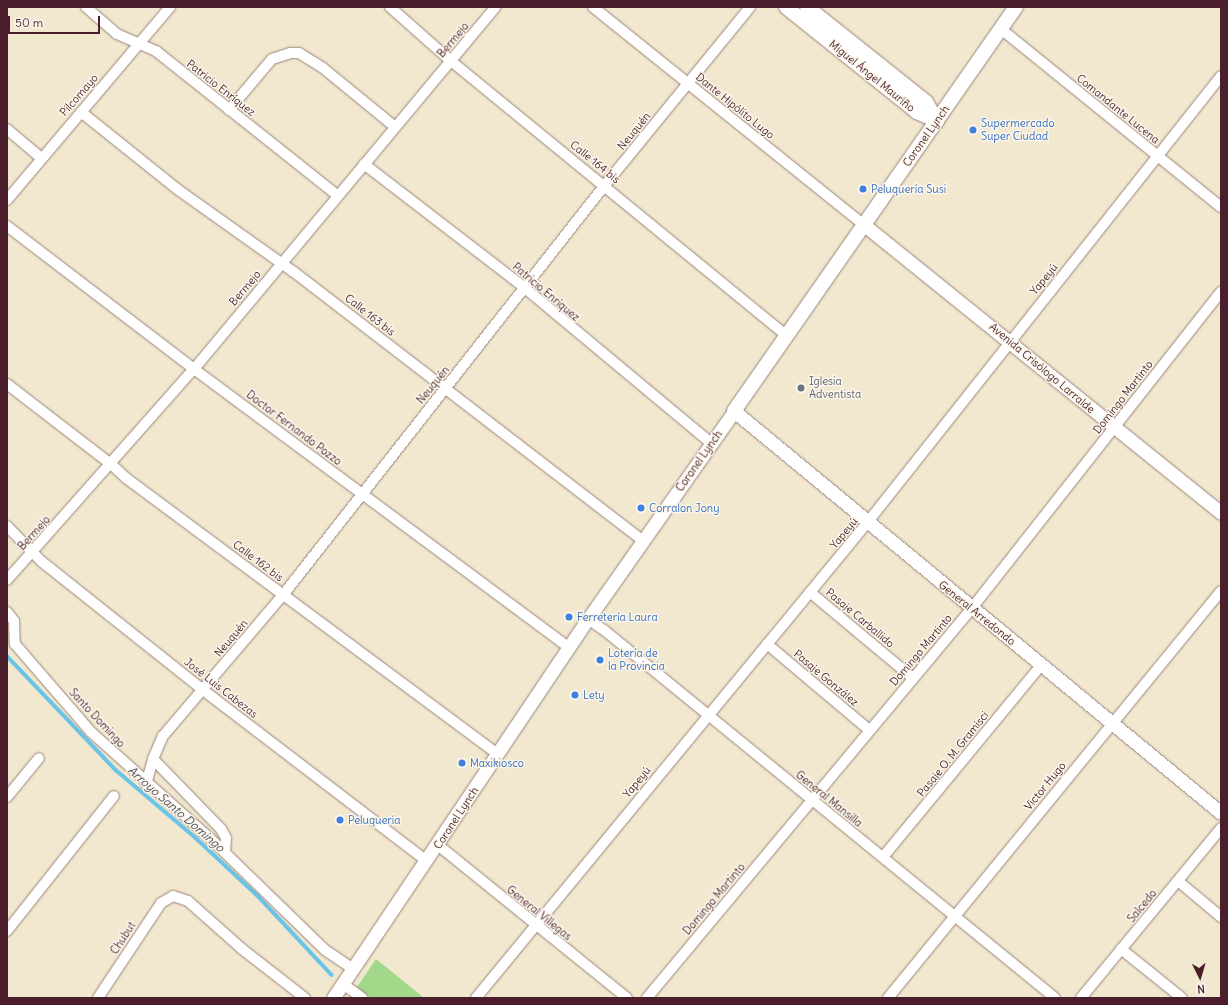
<!DOCTYPE html>
<html>
<head>
<meta charset="utf-8">
<style>
	body { margin:0 }
	#map { position:relative; width:1228px; height:1005px; overflow:hidden; background:#f1e8cf; font-family:Delius,sans-serif }
	div>[style] { position:absolute }
	.green>* { inset:0; background:#a1d889 }
	.stream>* { height:3.5px; margin:-1.75px; padding:0 1.75px; transform-origin:1.75px; border-radius:1.75px; background:#6ac4e8 }
	.roads { filter:drop-shadow(0 0 1px #9e847d) drop-shadow(0 0 1px #9e847d) }
	.minor>* { height:10px; margin:-5px; padding:0 5px; transform-origin:5px; border-radius:5px; background:#fff }
	.tertiary>* { height:13px; margin:-6.5px; padding:0 6.5px; transform-origin:6.5px; border-radius:6.5px; background:#fff }
	.secondary>* { height:14px; margin:-7px; padding:0 7px; transform-origin:7px; border-radius:7px; background:#fff }
	.dots>* { width:11px; height:11px; translate:-50% -50%; box-sizing:border-box; border:2px solid #fbf7ec; border-radius:50% }
	span { translate:-50% -50%; white-space:nowrap; text-align:center; line-height:1.15; -webkit-text-stroke:3px #fbf7ec; paint-order:stroke }
	.street-label { font-size:11px; color:#4a1f2b }
	.shop-label { font-size:11px; color:#366cbe }
	.left { translate:0 -50%; text-align:left }
	.worship-label { font-size:11px; color:#5b616d }
	.water-label { font-size:12px; color:#545164; font-style:italic }
	.frame { position:absolute; inset:0; border:8px solid #4a1f2b; pointer-events:none }
	.north { position:absolute; left:1180px; top:957px; width:40px; height:40px; -webkit-text-stroke:3px #fbf7ec; paint-order:stroke; rotate:175deg; font-size:11px; font-weight:700; line-height:16px; text-align:center; color:#4a1f2b }
	.north::after { content:''; display:block; margin:auto; width:14px; height:18px; background:#4a1f2b; clip-path:polygon(50% 0,100% 100%,50% 72%,0 100%) }
	.scale { position:absolute; left:8px; top:16px; width:92px; height:18px; box-sizing:border-box; border:2px solid #4a1f2b; border-top:0; padding-left:5px; font-size:12px; line-height:14px; white-space:nowrap; color:#4a1f2b; -webkit-text-stroke:3px #fbf7ec; paint-order:stroke }
</style>
</head>
<body>
<div id="map">
	<div class="green">
		<i style="clip-path:polygon(376px 959px,402px 980px,424px 998px,371px 998px,357px 987px)"></i>
	</div>
	<div class="stream">
		<i style="left:7px;top:656px;width:158px;rotate:46.3deg"></i>
		<i style="left:116px;top:770px;width:105px;rotate:40.4deg"></i>
		<i style="left:196px;top:838px;width:85px;rotate:43.1deg"></i>
		<i style="left:258px;top:896px;width:108px;rotate:46.9deg"></i>
	</div>
	<div class="roads">
		<div class="minor">
			<i style="left:86px;top:7px;width:41px;rotate:41.1deg"></i>
			<i style="left:117px;top:34px;width:43px;rotate:23.6deg"></i>
			<i style="left:156px;top:51px;width:231px;rotate:38.5deg"></i>
			<i style="left:390px;top:7px;width:81px;rotate:41.5deg"></i>
			<i style="left:451px;top:61px;width:433px;rotate:39.3deg"></i>
			<i style="left:593px;top:7px;width:346px;rotate:38.8deg"></i>
			<i style="left:1001px;top:29px;width:283px;rotate:39deg"></i>
			<i style="left:229px;top:110px;width:67px;rotate:-49.9deg"></i>
			<i style="left:272px;top:59px;width:19px;rotate:-18deg"></i>
			<i style="left:290px;top:53px;width:9px"></i>
			<i style="left:299px;top:53px;width:28px;rotate:32deg"></i>
			<i style="left:323px;top:68px;width:93px;rotate:39.3deg"></i>
			<i style="left:81px;top:112px;width:123px;rotate:38.7deg"></i>
			<i style="left:177px;top:189px;width:143px;rotate:35.4deg"></i>
			<i style="left:294px;top:272px;width:439px;rotate:37.6deg"></i>
			<i style="left:7px;top:129px;width:43px;rotate:40.3deg"></i>
			<i style="left:364px;top:164px;width:203px;rotate:37.6deg"></i>
			<i style="left:525px;top:288px;width:242px;rotate:39.8deg"></i>
			<i style="left:7px;top:200px;width:253px;rotate:-49.8deg"></i>
			<i style="left:7px;top:226px;width:235px;rotate:37.4deg"></i>
			<i style="left:194px;top:369px;width:467px;rotate:36.6deg"></i>
			<i style="left:7px;top:384px;width:131px;rotate:37.6deg"></i>
			<i style="left:111px;top:464px;width:21px;rotate:43deg"></i>
			<i style="left:126px;top:478px;width:462px;rotate:36.6deg"></i>
			<i style="left:7px;top:526px;width:49px;rotate:45.8deg"></i>
			<i style="left:41px;top:561px;width:207px;rotate:38.5deg"></i>
			<i style="left:203px;top:690px;width:282px;rotate:37.4deg"></i>
			<i style="left:7px;top:580px;width:282px;rotate:-48.5deg"></i>
			<i style="left:194px;top:369px;width:471px;rotate:-50.2deg"></i>
			<i style="left:810px;top:592px;width:134px;rotate:39.9deg"></i>
			<i style="left:7px;top:612px;width:11px;rotate:52deg"></i>
			<i style="left:14px;top:621px;width:23px;rotate:88deg"></i>
			<i style="left:15px;top:644px;width:116px;rotate:49.2deg"></i>
			<i style="left:91px;top:732px;width:166px;rotate:41.8deg"></i>
			<i style="left:215px;top:843px;width:153px;rotate:44.2deg"></i>
			<i style="left:325px;top:950px;width:34px;rotate:34deg"></i>
			<i style="left:588px;top:619px;width:19px;rotate:35deg"></i>
			<i style="left:604px;top:630px;width:582px;rotate:39.21deg"></i>
			<i style="left:767px;top:644px;width:133px;rotate:40.1deg"></i>
			<i style="left:153px;top:759px;width:98px;rotate:45.8deg"></i>
			<i style="left:221px;top:829px;width:10px;rotate:61deg"></i>
			<i style="left:226px;top:838px;width:14px;rotate:94deg"></i>
			<i style="left:146px;top:784px;width:26px;rotate:-74deg"></i>
			<i style="left:153px;top:759px;width:25px;rotate:-67deg"></i>
			<i style="left:163px;top:736px;width:185px;rotate:-49.6deg"></i>
			<i style="left:283px;top:595px;width:521px;rotate:-51.86deg"></i>
			<i style="left:605px;top:185px;width:230px;rotate:-50.8deg"></i>
			<i style="left:7px;top:797px;width:50px;rotate:-50.6deg"></i>
			<i style="left:438px;top:845px;width:243px;rotate:39deg"></i>
			<i style="left:883px;top:857px;width:249px;rotate:-50.5deg"></i>
			<i style="left:1178px;top:881px;width:56px;rotate:39.9deg"></i>
			<i style="left:7px;top:931px;width:172px;rotate:-51.6deg"></i>
			<i style="left:1121px;top:949px;width:78px;rotate:38.8deg"></i>
			<i style="left:343px;top:984px;width:24px;rotate:36deg"></i>
			<i style="left:98px;top:998px;width:114px;rotate:-56.4deg"></i>
			<i style="left:161px;top:903px;width:14px;rotate:-30deg"></i>
			<i style="left:173px;top:896px;width:16px;rotate:18deg"></i>
			<i style="left:188px;top:901px;width:72px;rotate:41.6deg"></i>
			<i style="left:242px;top:949px;width:80px;rotate:37.9deg"></i>
			<i style="left:476px;top:998px;width:615px;rotate:-50.54deg"></i>
			<i style="left:867px;top:523px;width:570px;rotate:-51.62deg"></i>
			<i style="left:647px;top:998px;width:508px;rotate:-50.19deg"></i>
			<i style="left:972px;top:608px;width:402px;rotate:-51.8deg"></i>
			<i style="left:888px;top:998px;width:526px;rotate:-50.71deg"></i>
			<i style="left:1081px;top:998px;width:220px;rotate:-50.5deg"></i>
		</div>
		<div class="tertiary">
			<i style="left:863px;top:224px;width:460px;rotate:38.9deg"></i>
			<i style="left:333px;top:998px;width:457px;rotate:-56.1deg"></i>
			<i style="left:588px;top:619px;width:254px;rotate:-54.9deg"></i>
			<i style="left:734px;top:411px;width:631px;rotate:39.54deg"></i>
		</div>
		<div class="secondary">
			<i style="left:786px;top:7px;width:168px;rotate:38.7deg"></i>
			<i style="left:917px;top:112px;width:22px;rotate:24deg"></i>
			<i style="left:807px;top:7px;width:152px;rotate:38.6deg"></i>
			<i style="left:926px;top:102px;width:22px;rotate:60deg"></i>
			<i style="left:734px;top:411px;width:493px;rotate:-55.1deg"></i>
		</div>
	</div>
	<div class="dots">
		<i style="left:973px;top:130px;background:#3f7fe0"></i>
		<i style="left:863px;top:189px;background:#3f7fe0"></i>
		<i style="left:801px;top:388px;background:#6b7280"></i>
		<i style="left:641px;top:508px;background:#3f7fe0"></i>
		<i style="left:569px;top:617px;background:#3f7fe0"></i>
		<i style="left:600px;top:660px;background:#3f7fe0"></i>
		<i style="left:575px;top:695px;background:#3f7fe0"></i>
		<i style="left:462px;top:763px;background:#3f7fe0"></i>
		<i style="left:340px;top:820px;background:#3f7fe0"></i>
	</div>
	<div class="street-label">
		<span style="left:453px;top:40px;rotate:-50deg">Bermejo</span>
		<span style="left:872px;top:76px;rotate:39deg">Miguel Ángel Mauriño</span>
		<span style="left:221px;top:88px;rotate:38deg">Patricio Enríquez</span>
		<span style="left:79px;top:95px;rotate:-49deg">Pilcomayo</span>
		<span style="left:735px;top:106px;rotate:39deg">Dante Hipólito Lugo</span>
		<span style="left:1118px;top:109px;rotate:39deg">Comandante Lucena</span>
		<span style="left:634px;top:131px;rotate:-51deg">Neuquén</span>
		<span style="left:926px;top:136px;rotate:-55deg">Coronel Lynch</span>
		<span style="left:595px;top:162px;rotate:39deg">Calle 164 bis</span>
		<span style="left:1044px;top:279px;rotate:-51deg">Yapeyú</span>
		<span style="left:245px;top:288px;rotate:-50deg">Bermejo</span>
		<span style="left:546px;top:292px;rotate:40deg">Patricio Enríquez</span>
		<span style="left:370px;top:315px;rotate:38deg">Calle 163 bis</span>
		<span style="left:1042px;top:368px;rotate:40deg">Avenida Crisólogo Larralde</span>
		<span style="left:433px;top:385px;rotate:-51deg">Neuquén</span>
		<span style="left:1123px;top:397px;rotate:-52deg">Domingo Martinto</span>
		<span style="left:294px;top:428px;rotate:37deg">Doctor Fernando Pozzo</span>
		<span style="left:699px;top:461px;rotate:-55deg">Coronel Lynch</span>
		<span style="left:34px;top:533px;rotate:-48deg">Bermejo</span>
		<span style="left:844px;top:533px;rotate:-51deg">Yapeyú</span>
		<span style="left:258px;top:561px;rotate:37deg">Calle 162 bis</span>
		<span style="left:977px;top:613px;rotate:39deg">General Arredondo</span>
		<span style="left:860px;top:618px;rotate:40deg">Pasaje Carballido</span>
		<span style="left:231px;top:638px;rotate:-50deg">Neuquén</span>
		<span style="left:921px;top:650px;rotate:-50deg">Domingo Martinto</span>
		<span style="left:826px;top:678px;rotate:40deg">Pasaje González</span>
		<span style="left:221px;top:688px;rotate:38deg">José Luis Cabezas</span>
		<span style="left:97px;top:718px;rotate:47deg">Santo Domingo</span>
		<span style="left:953px;top:754px;rotate:-51deg">Pasaje O. M. Gramisci</span>
		<span style="left:637px;top:782px;rotate:-51deg">Yapeyú</span>
		<span style="left:1045px;top:786px;rotate:-51deg">Victor Hugo</span>
		<span style="left:829px;top:799px;rotate:39deg">General Mansilla</span>
		<span style="left:456px;top:818px;rotate:-57deg">Coronel Lynch</span>
		<span style="left:714px;top:899px;rotate:-50deg">Domingo Martinto</span>
		<span style="left:1142px;top:906px;rotate:-51deg">Salcedo</span>
		<span style="left:539px;top:913px;rotate:39deg">General Villegas</span>
		<span style="left:123px;top:938px;rotate:-57deg">Chubut</span>
	</div>
	<div class="shop-label">
		<span class="left" style="left:981px;top:130px">Supermercado<br>Super Ciudad</span>
		<span class="left" style="left:871px;top:189px">Peluquería Susi</span>
		<span class="left" style="left:649px;top:508px">Corralon Jony</span>
		<span class="left" style="left:577px;top:617px">Ferretería Laura</span>
		<span class="left" style="left:608px;top:660px">Lotería de<br>la Provincia</span>
		<span class="left" style="left:583px;top:695px">Lety</span>
		<span class="left" style="left:470px;top:763px">Maxikiosco</span>
		<span class="left" style="left:348px;top:820px">Peluquería</span>
	</div>
	<div class="worship-label">
		<span class="left" style="left:809px;top:388px">Iglesia<br>Adventista</span>
	</div>
	<div class="water-label">
		<span style="left:176px;top:809px;rotate:41deg">Arroyo Santo Domingo</span>
	</div>
	<div class="frame"></div>
	<div class="north">N</div>
	<div class="scale">50 m</div>
</div>
</body>
</html>
